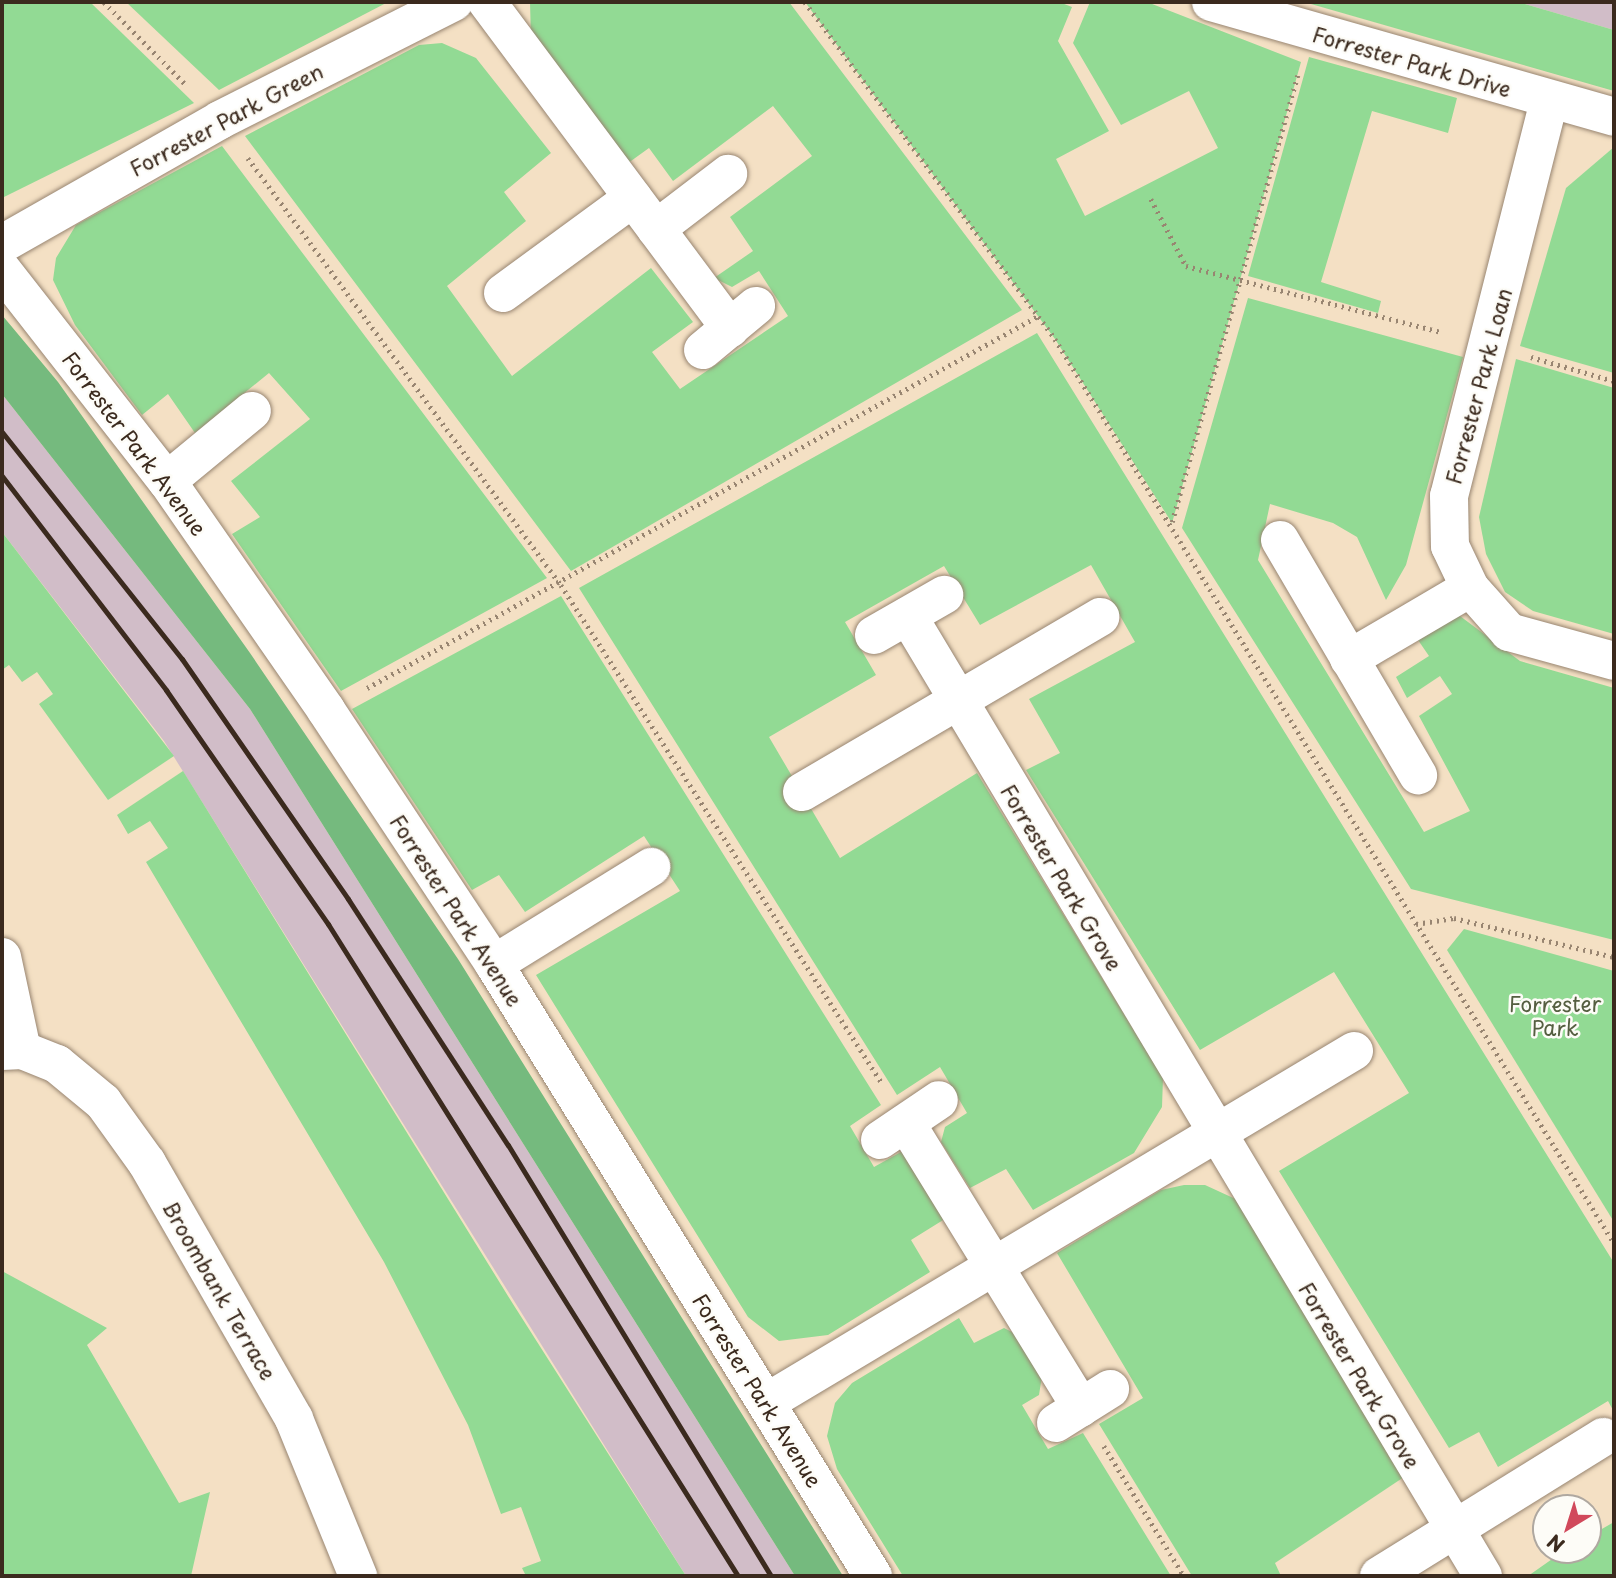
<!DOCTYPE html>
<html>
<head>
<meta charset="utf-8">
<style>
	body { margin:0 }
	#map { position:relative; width:1616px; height:1578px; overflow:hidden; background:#f4e0c4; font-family:"Playpen Sans",sans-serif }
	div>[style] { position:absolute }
	.industrial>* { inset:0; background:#d1bdc8 }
	.green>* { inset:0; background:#92da94 }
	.forest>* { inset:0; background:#75ba7e }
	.path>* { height:4.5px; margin-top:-2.25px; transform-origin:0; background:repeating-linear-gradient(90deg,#988571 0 2px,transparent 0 7px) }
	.roads { filter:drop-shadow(0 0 2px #988571) drop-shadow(0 0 2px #988571) }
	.minor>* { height:38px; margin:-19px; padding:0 19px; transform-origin:19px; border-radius:19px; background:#fff }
	.rail>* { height:5px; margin:-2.5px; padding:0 2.5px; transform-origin:2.5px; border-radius:2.5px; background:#3b2a1e }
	span { translate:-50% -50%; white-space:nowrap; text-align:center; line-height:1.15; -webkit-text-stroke:5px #fdfcf7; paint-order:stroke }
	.street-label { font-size:21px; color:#3b2a1e }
	.park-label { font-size:21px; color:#555f41 }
	.frame { position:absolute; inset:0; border:4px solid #3b2a1e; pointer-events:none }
	.north { position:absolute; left:1532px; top:1494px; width:70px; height:70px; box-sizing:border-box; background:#fdfcf7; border:2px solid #afa8a0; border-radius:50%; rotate:218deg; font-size:19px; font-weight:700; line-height:28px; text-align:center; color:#3b2a1e }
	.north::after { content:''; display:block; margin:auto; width:24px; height:32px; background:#d1495b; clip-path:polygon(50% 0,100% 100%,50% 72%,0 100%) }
</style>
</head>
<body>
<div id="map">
	<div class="industrial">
		<i style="clip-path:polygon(1518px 2px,1614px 2px,1614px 30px)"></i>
		<i style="clip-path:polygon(2px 394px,250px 709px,795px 1576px,686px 1576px,164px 741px,2px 532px)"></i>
	</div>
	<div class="green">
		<i style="clip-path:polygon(2px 2px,90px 2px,194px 103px,2px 198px)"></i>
		<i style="clip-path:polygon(126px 2px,388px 2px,219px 90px)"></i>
		<i style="clip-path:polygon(530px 2px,789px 2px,1022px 310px,571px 571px,245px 136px,419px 45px,442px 43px,476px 58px,551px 153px,504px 192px,526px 221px,447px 286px,512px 376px,651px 268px,693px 322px,652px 352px,680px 389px,788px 316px,759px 271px,732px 287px,714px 278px,753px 251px,730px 217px,812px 156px,773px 106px,673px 181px,649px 148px,624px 166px,531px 39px)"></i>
		<i style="clip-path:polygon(805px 2px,1059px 2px,1072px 7px,1058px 41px,1109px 131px,1056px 159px,1085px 216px,1218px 148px,1189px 91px,1121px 125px,1073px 43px,1090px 2px,1147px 2px,1301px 62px,1172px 523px,1055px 339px)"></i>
		<i style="clip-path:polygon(1304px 2px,1518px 2px,1614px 30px,1614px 91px)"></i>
		<i style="clip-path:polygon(1309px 57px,1457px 98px,1448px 133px,1372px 111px,1321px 282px,1381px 301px,1378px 313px,1248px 276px)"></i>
		<i style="clip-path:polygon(222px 146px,547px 578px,341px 691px,232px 534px,260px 517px,231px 481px,310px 419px,269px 373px,195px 433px,168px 394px,142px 415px,75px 325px,53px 280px,56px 258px,76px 225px)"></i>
		<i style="clip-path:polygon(1614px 147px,1614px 373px,1520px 346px,1566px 188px)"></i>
		<i style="clip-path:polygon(1248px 298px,1463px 357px,1406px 565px,1386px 600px,1357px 537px,1333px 523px,1270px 504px,1258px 560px,1424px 832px,1470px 811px,1419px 716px,1452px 694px,1440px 676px,1407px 698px,1396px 677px,1429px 656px,1418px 640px,1452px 610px,1520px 661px,1614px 688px,1614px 940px,1411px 889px,1182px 528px)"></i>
		<i style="clip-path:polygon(1037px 333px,1614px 1263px,1614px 1412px,1608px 1401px,1498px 1467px,1479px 1432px,1449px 1448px,1279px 1171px,1409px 1093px,1334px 972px,1200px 1050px,1026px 770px,1060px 753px,1029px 699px,1135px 642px,1091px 565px,980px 625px,944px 566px,845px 622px,876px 675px,769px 737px,840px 858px,977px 773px,1163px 1078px,1162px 1107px,1134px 1153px,1033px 1210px,1006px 1169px,970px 1188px,941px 1142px,945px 1127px,967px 1113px,940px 1067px,897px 1095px,579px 588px)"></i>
		<i style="clip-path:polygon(1516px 359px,1614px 388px,1614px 634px,1533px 611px,1505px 592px,1486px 554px,1479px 517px)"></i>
		<i style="clip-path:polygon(2px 532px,174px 756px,108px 800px,39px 704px,53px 694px,37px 672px,22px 682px,9px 665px,2px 670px)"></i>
		<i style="clip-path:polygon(561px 596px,881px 1105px,850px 1126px,874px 1167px,908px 1148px,948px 1217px,911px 1240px,930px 1272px,828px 1335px,779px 1341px,748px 1317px,536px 975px,680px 891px,644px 836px,525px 912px,499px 875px,472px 890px,352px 709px)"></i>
		<i style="clip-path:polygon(183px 771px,513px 1304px,686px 1576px,526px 1576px,522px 1568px,541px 1561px,521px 1507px,501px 1514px,468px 1425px,384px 1262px,146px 862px,168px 848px,150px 821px,128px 834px,117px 815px)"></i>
		<i style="clip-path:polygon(1464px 929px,1614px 971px,1614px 1222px,1447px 950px)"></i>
		<i style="clip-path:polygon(1184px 1185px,1205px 1185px,1242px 1202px,1407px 1475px,1275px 1563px,1281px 1576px,1192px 1576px,1099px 1424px,1143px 1398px,1057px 1253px,1161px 1190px)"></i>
		<i style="clip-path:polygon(2px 1271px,107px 1328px,87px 1345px,179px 1503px,210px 1492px,191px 1576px,2px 1576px)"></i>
		<i style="clip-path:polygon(959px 1318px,974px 1343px,1004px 1328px,1014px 1333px,1042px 1376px,1039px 1395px,1022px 1405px,1048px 1449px,1083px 1433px,1171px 1576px,903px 1576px,837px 1469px,827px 1436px,835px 1403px,852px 1383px)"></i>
		<i style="clip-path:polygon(1614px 1522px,1614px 1576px,1528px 1576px,1565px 1550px,1588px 1550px,1588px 1537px)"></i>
	</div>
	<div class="forest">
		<i style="clip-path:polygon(2px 315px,58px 382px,250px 653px,458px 959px,843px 1576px,795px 1576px,250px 709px,2px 394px)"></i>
	</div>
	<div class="path">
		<i style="left:104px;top:2px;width:117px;rotate:45.3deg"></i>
		<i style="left:805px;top:2px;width:420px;rotate:53.4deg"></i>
		<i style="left:1055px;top:339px;width:1063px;rotate:58.27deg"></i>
		<i style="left:248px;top:158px;width:529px;rotate:53.76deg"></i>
		<i style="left:561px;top:585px;width:592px;rotate:57.2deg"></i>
		<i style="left:1151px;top:199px;width:76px;rotate:62.4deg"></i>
		<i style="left:1186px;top:266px;width:264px;rotate:14.5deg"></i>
		<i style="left:1531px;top:357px;width:86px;rotate:16.1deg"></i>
		<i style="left:1172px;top:522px;width:464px;rotate:-74.3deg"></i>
		<i style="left:367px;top:688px;width:767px;rotate:-29deg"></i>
		<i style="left:1416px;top:924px;width:38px;rotate:-9deg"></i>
		<i style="left:1454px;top:918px;width:165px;rotate:13.7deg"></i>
		<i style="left:1104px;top:1446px;width:153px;rotate:58.4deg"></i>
	</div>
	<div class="roads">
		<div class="minor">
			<i style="left:487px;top:2px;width:407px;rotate:53.3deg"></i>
			<i style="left:1211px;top:2px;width:419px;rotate:15.9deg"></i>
			<i style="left:1549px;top:101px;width:407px;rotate:104.2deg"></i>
			<i style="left:1449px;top:496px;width:50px;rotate:88.9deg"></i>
			<i style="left:1450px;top:546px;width:47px;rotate:64.5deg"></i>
			<i style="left:1470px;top:588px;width:59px;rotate:48.4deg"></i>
			<i style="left:1509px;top:632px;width:109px;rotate:15.4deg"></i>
			<i style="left:656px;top:229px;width:91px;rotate:-37.4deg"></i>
			<i style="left:2px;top:244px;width:251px;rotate:-29.6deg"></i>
			<i style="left:220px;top:120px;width:262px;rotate:-26.8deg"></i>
			<i style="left:2px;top:270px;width:268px;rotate:52deg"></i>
			<i style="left:167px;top:481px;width:279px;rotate:55.2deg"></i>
			<i style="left:326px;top:710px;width:305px;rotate:56.5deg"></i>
			<i style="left:494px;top:964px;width:720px;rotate:58.23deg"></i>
			<i style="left:503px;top:293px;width:161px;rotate:-36.2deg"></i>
			<i style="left:703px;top:350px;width:69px;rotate:-39.7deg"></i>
			<i style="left:167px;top:481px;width:110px;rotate:-39.5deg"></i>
			<i style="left:1280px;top:540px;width:273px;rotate:59.6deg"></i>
			<i style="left:908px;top:616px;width:1119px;rotate:59.08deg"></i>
			<i style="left:874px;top:635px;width:81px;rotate:-29.7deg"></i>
			<i style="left:1349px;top:659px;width:140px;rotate:-30.4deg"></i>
			<i style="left:802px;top:792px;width:346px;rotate:-30.4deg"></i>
			<i style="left:2px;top:957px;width:95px;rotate:77.9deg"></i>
			<i style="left:494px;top:964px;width:185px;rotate:-31.7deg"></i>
			<i style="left:2px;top:1051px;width:20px;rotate:-3deg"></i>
			<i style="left:22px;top:1050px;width:38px;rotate:22deg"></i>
			<i style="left:57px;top:1064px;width:60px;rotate:39.6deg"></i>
			<i style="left:103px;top:1102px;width:75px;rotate:54.2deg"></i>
			<i style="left:147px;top:1163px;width:295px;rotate:60.1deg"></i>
			<i style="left:294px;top:1419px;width:170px;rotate:67.8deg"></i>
			<i style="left:906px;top:1123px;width:334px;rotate:58.4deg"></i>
			<i style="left:880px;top:1140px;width:71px;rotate:-34.1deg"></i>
			<i style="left:767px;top:1402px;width:684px;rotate:-30.88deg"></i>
			<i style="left:1056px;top:1423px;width:64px;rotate:-32.2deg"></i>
			<i style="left:1379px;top:1576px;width:264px;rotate:-31.8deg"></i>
		</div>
	</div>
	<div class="rail">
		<i style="left:2px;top:432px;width:290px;rotate:51.6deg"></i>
		<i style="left:182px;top:659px;width:292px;rotate:55.3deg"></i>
		<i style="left:348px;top:899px;width:293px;rotate:57deg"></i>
		<i style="left:508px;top:1145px;width:505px;rotate:58.61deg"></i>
		<i style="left:2px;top:476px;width:270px;rotate:52.5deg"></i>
		<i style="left:166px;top:690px;width:285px;rotate:55.3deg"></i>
		<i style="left:328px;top:924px;width:770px;rotate:57.84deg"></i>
	</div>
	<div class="street-label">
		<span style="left:1412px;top:61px;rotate:16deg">Forrester Park Drive</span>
		<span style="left:226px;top:119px;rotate:-28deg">Forrester Park Green</span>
		<span style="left:1478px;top:386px;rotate:-75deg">Forrester Park Loan</span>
		<span style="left:135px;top:443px;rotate:53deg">Forrester Park Avenue</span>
		<span style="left:1062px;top:877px;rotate:59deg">Forrester Park Grove</span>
		<span style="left:457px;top:910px;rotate:57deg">Forrester Park Avenue</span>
		<span style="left:220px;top:1290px;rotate:60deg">Broombank Terrace</span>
		<span style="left:1360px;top:1375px;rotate:59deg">Forrester Park Grove</span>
		<span style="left:758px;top:1390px;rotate:58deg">Forrester Park Avenue</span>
	</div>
	<div class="park-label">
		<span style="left:1555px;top:1015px">Forrester<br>Park</span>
	</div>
	<div class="frame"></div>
	<div class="north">N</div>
</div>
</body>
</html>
